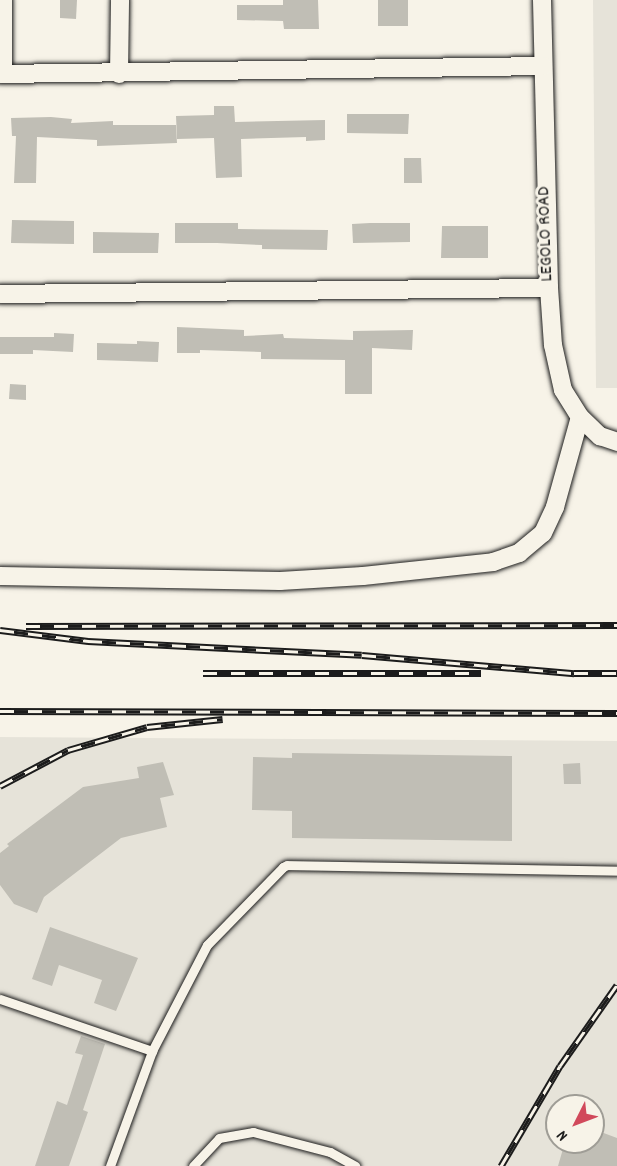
<!DOCTYPE html>
<html>
<head>
<meta charset="utf-8">
<style>
	body { margin:0 }
	#map { position:relative; width:617px; height:1166px; overflow:hidden; background:#f7f3e8; font-family:Dekko,sans-serif }
	div>[style] { position:absolute }
	.built>* { inset:0; background:#e6e3d9 }
	.building>* { inset:0; background:#c0beb5 }
	.roads { filter:drop-shadow(0 0 2px #1c1c1c) drop-shadow(0 0 2px #1c1c1c) }
	.lane>* { height:9px; margin:-4.5px; padding:0 4.5px; transform-origin:4.5px; border-radius:4.5px; background:#f7f3e8 }
	.street>* { height:18px; margin:-9px; padding:0 9px; transform-origin:9px; border-radius:9px; background:#f7f3e8 }
	.rail>* { height:7px; margin-top:-3.5px; transform-origin:0; background:repeating-linear-gradient(90deg,#f7f3e8 0 14px,#1c1c1c 0 28px); box-sizing:border-box; border-block:2px solid #1c1c1c }
	span { translate:-50% -50%; white-space:nowrap; text-align:center; line-height:1.15; -webkit-text-stroke:6px #f7f3e8; paint-order:stroke }
	.street-label { font-size:18px; color:#1c1c1c }
	.north { position:absolute; left:545px; top:1094px; width:60px; height:60px; box-sizing:border-box; background:#f7f3e8; border:2px solid #9f9d96; border-radius:50%; rotate:228deg; font-size:16px; font-weight:700; line-height:24px; text-align:center; color:#1c1c1c }
	.north::after { content:''; display:block; margin:auto; width:21px; height:27px; background:#d1495b; clip-path:polygon(50% 0,100% 100%,50% 72%,0 100%) }
</style>
</head>
<body>
<div id="map">
	<div class="built">
		<i style="clip-path:polygon(593px 0,617px 0,617px 388px,596px 388px)"></i>
		<i style="clip-path:polygon(evenodd,0 737px,617px 741px,617px 1166px,0 1166px,0 737px,557px 1106px,593px 1106px,593px 1142px,557px 1142px,557px 1106px)"></i>
	</div>
	<div class="building">
		<i style="clip-path:polygon(60px 0,77px 0,76px 19px,60px 18px)"></i>
		<i style="clip-path:polygon(283px 0,318px 0,319px 29px,284px 29px,283px 21px,237px 20px,237px 5px,283px 5px)"></i>
		<i style="clip-path:polygon(378px 0,408px 0,408px 26px,378px 26px)"></i>
		<i style="clip-path:polygon(214px 106px,234px 106px,235px 122px,325px 120px,325px 140px,306px 141px,306px 137px,241px 139px,242px 177px,216px 178px,214px 138px,177px 139px,176px 116px,214px 115px)"></i>
		<i style="clip-path:polygon(347px 114px,409px 114px,408px 134px,347px 133px)"></i>
		<i style="clip-path:polygon(51px 117px,72px 119px,71px 123px,113px 121px,113px 125px,176px 125px,177px 143px,97px 146px,97px 140px,37px 137px,36px 183px,14px 183px,16px 136px,12px 136px,11px 118px)"></i>
		<i style="clip-path:polygon(404px 158px,421px 158px,422px 183px,404px 183px)"></i>
		<i style="clip-path:polygon(12px 220px,74px 221px,74px 244px,11px 243px)"></i>
		<i style="clip-path:polygon(175px 223px,238px 223px,238px 229px,328px 230px,327px 250px,262px 249px,262px 245px,217px 243px,175px 243px)"></i>
		<i style="clip-path:polygon(370px 223px,410px 223px,410px 242px,353px 243px,352px 224px)"></i>
		<i style="clip-path:polygon(442px 226px,488px 226px,488px 258px,441px 258px)"></i>
		<i style="clip-path:polygon(93px 232px,159px 233px,158px 253px,93px 253px)"></i>
		<i style="clip-path:polygon(177px 327px,244px 330px,244px 336px,283px 334px,284px 338px,353px 340px,353px 331px,413px 330px,412px 350px,372px 348px,372px 394px,345px 394px,345px 360px,261px 359px,261px 352px,200px 350px,200px 353px,177px 353px)"></i>
		<i style="clip-path:polygon(54px 333px,74px 334px,73px 352px,33px 350px,33px 354px,0 354px,0 337px,54px 337px)"></i>
		<i style="clip-path:polygon(137px 341px,159px 342px,158px 362px,97px 360px,97px 343px,137px 344px)"></i>
		<i style="clip-path:polygon(10px 384px,26px 385px,26px 400px,9px 399px)"></i>
		<i style="clip-path:polygon(292px 753px,512px 756px,512px 841px,292px 838px,292px 811px,252px 810px,253px 757px,292px 758px)"></i>
		<i style="clip-path:polygon(163px 762px,174px 795px,160px 798px,167px 827px,121px 838px,44px 897px,37px 913px,14px 904px,0 885px,0 853px,9px 846px,7px 844px,83px 787px,139px 778px,137px 767px)"></i>
		<i style="clip-path:polygon(580px 763px,581px 784px,564px 784px,563px 764px)"></i>
		<i style="clip-path:polygon(50px 927px,138px 958px,116px 1011px,94px 1003px,102px 980px,59px 965px,52px 986px,32px 979px)"></i>
		<i style="clip-path:polygon(81px 1036px,105px 1044px,83px 1110px,88px 1112px,69px 1166px,35px 1166px,57px 1101px,67px 1105px,83px 1055px,75px 1053px)"></i>
		<i style="clip-path:polygon(593px 1129px,617px 1138px,617px 1166px,558px 1166px,565px 1142px,593px 1142px)"></i>
	</div>
	<div class="roads">
		<div class="lane">
			<i style="left:0;top:999px;width:161px;rotate:18.9deg"></i>
			<i style="left:110px;top:1166px;width:122px;rotate:-69.9deg"></i>
			<i style="left:152px;top:1051px;width:119px;rotate:-62.6deg"></i>
			<i style="left:207px;top:945px;width:109px;rotate:-45.7deg"></i>
			<i style="left:283px;top:867px;width:4px;rotate:-27deg"></i>
			<i style="left:287px;top:865px;width:330px;rotate:1deg"></i>
			<i style="left:193px;top:1166px;width:38px;rotate:-47deg"></i>
			<i style="left:219px;top:1138px;width:35px;rotate:-10deg"></i>
			<i style="left:253px;top:1132px;width:80px;rotate:14.6deg"></i>
			<i style="left:330px;top:1152px;width:29px;rotate:29deg"></i>
		</div>
		<div class="street">
			<i style="left:542px;top:0;width:288px;rotate:88.6deg"></i>
			<i style="left:549px;top:288px;width:57px;rotate:86deg"></i>
			<i style="left:553px;top:345px;width:46px;rotate:77.5deg"></i>
			<i style="left:563px;top:390px;width:32px;rotate:58deg"></i>
			<i style="left:580px;top:417px;width:28px;rotate:44deg"></i>
			<i style="left:600px;top:436px;width:18px;rotate:19deg"></i>
			<i style="left:0;top:74px;width:543px;rotate:-0.84deg"></i>
			<i style="left:3px;top:74px;width:74px;rotate:-90deg"></i>
			<i style="left:119px;top:74px;width:74px;rotate:-89.2deg"></i>
			<i style="left:0;top:294px;width:549px;rotate:-0.63deg"></i>
			<i style="left:0;top:576px;width:280px;rotate:1deg"></i>
			<i style="left:280px;top:581px;width:83px;rotate:-3.4deg"></i>
			<i style="left:363px;top:576px;width:131px;rotate:-6.1deg"></i>
			<i style="left:493px;top:562px;width:28px;rotate:-19deg"></i>
			<i style="left:519px;top:553px;width:31px;rotate:-40deg"></i>
			<i style="left:543px;top:533px;width:29px;rotate:-65deg"></i>
			<i style="left:555px;top:507px;width:93px;rotate:-74.5deg"></i>
		</div>
	</div>
	<div class="rail">
		<i style="left:26px;top:626px;width:591px;rotate:-0.1deg"></i>
		<i style="left:0;top:630px;width:89px;rotate:7.1deg"></i>
		<i style="left:88px;top:641px;width:274px;rotate:2.9deg"></i>
		<i style="left:362px;top:655px;width:213px;rotate:4.9deg"></i>
		<i style="left:574px;top:673px;width:43px"></i>
		<i style="left:203px;top:673px;width:278px"></i>
		<i style="left:0;top:711px;width:617px;rotate:0.19deg"></i>
		<i style="left:0;top:786px;width:77px;rotate:-27.9deg"></i>
		<i style="left:68px;top:750px;width:82px;rotate:-16.2deg"></i>
		<i style="left:147px;top:727px;width:76px;rotate:-6deg"></i>
		<i style="left:501px;top:1166px;width:116px;rotate:-59.5deg"></i>
		<i style="left:560px;top:1066px;width:99px;rotate:-54.9deg"></i>
	</div>
	<div class="street-label">
		<span style="left:547px;top:234px;rotate:-92deg">LEGOLO ROAD</span>
	</div>
	<div class="north">N</div>
</div>
</body>
</html>
